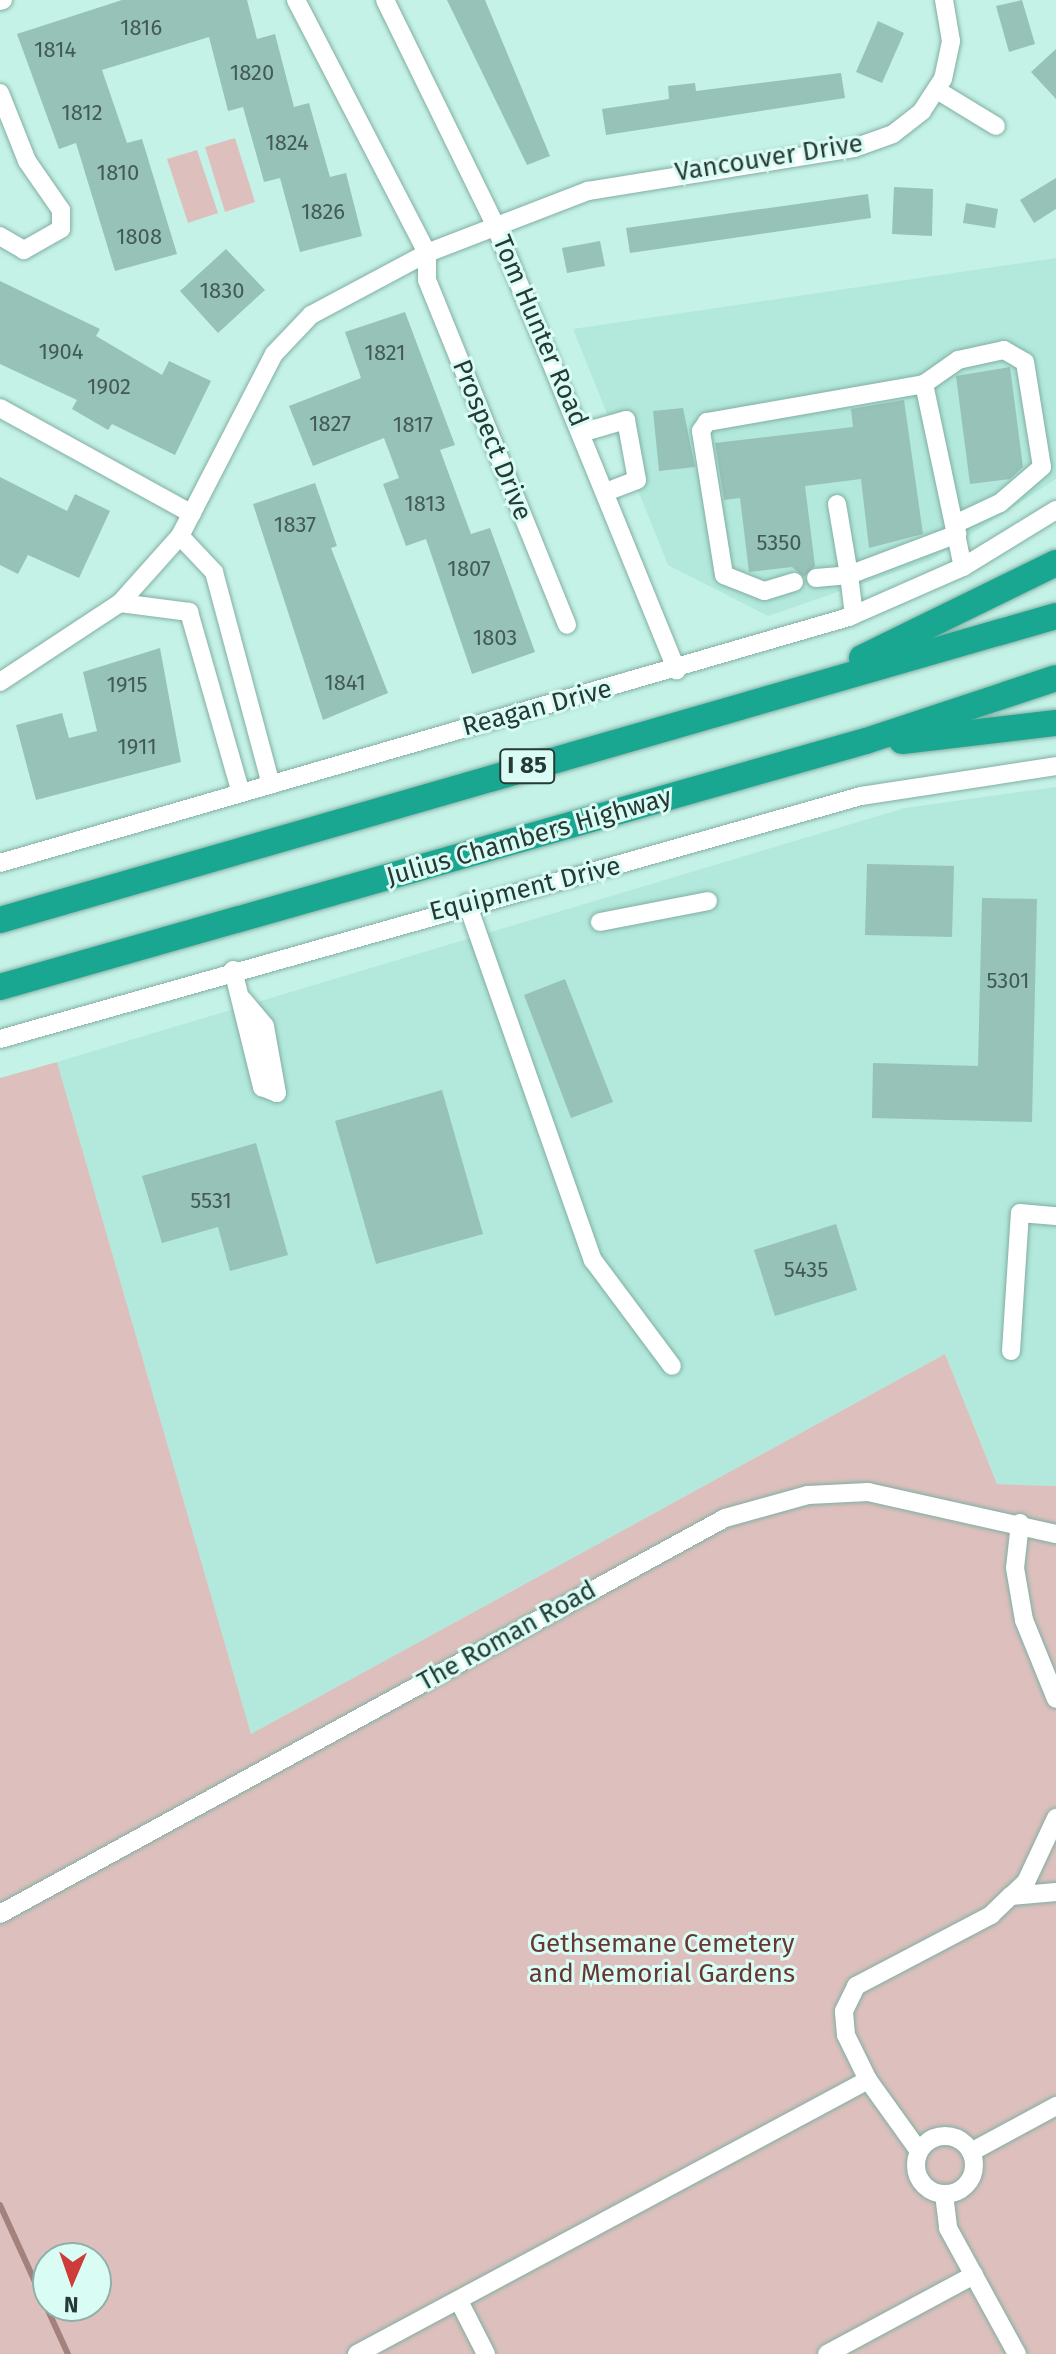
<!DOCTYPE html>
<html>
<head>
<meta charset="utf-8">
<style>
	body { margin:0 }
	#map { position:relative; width:1056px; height:2354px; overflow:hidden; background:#c5f2e7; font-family:"Fira Sans",sans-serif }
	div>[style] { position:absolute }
	.built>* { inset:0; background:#b2e9dc }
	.green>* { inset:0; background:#ddc0bd }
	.stream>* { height:6px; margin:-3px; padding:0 3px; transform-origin:3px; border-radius:3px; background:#a3817d }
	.building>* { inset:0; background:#96c2b7 }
	.roads { filter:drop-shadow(0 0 2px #82aea3) drop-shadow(0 0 2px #82aea3) }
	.minor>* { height:18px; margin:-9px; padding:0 9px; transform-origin:9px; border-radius:9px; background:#fff }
	.minor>.ring { margin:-9px; padding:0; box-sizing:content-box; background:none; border:18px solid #fff; border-radius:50% }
	.highway>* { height:26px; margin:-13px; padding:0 13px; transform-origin:13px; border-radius:13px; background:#19a792 }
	span { translate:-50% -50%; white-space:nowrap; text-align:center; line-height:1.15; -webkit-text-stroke:6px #d9fdf4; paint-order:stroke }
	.number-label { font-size:22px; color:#435b55 }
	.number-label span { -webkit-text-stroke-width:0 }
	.shield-label span { padding:2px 6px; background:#d9fdf4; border:2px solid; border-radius:6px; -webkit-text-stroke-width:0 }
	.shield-label { font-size:24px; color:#273934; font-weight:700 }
	.street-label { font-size:26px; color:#273934 }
	.park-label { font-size:26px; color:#693733 }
	.north { position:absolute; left:32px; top:2242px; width:80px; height:80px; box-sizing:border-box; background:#d9fdf4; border:2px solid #92afa7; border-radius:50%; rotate:182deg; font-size:22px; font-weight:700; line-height:32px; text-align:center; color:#273934 }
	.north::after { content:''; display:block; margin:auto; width:28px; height:36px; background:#cb3c3a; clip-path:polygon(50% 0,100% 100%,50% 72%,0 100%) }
</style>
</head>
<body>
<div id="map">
	<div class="built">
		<i style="clip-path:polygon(1056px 258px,1056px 479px,931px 560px,768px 616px,668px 565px,573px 329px)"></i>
		<i style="clip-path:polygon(1056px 787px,1056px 1486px,997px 1484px,945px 1354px,251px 1734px,57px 1062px,905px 808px)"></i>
	</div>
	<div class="green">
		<i style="clip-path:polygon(235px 138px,255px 202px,225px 212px,205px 147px)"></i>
		<i style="clip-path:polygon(197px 150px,218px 213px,188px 223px,167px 159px)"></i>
		<i style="clip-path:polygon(evenodd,57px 1062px,251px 1734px,945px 1354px,997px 1484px,1056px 1486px,1056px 2354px,0 2354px,0 1078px,57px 1062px,48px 2258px,96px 2258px,96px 2306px,48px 2306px,48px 2258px)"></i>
	</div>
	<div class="stream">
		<i style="left:0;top:2205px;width:164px;rotate:65.5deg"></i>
	</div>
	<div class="building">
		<i style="clip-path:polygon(122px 0,247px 0,257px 39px,275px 34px,294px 107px,309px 103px,330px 177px,346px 173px,362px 236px,300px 252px,280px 178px,264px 182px,243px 107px,228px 111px,209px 37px,102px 70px,127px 143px,142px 139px,177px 254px,115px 271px,76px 143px,59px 149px,17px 34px)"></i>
		<i style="clip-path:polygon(447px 0,485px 0,550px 156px,527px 165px)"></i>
		<i style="clip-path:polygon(1022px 0,1035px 44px,1009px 52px,996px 6px)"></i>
		<i style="clip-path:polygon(878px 21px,904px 33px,882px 83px,856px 72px)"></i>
		<i style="clip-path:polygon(1056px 49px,1056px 99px,1031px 72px)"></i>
		<i style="clip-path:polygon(841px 73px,845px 98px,606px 135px,602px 109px,669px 99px,668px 86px,695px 83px,696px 91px)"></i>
		<i style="clip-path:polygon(1056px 178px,1056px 209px,1034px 223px,1020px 200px)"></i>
		<i style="clip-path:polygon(894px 187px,933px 189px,932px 236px,892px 234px)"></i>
		<i style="clip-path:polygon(868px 194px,871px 218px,630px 253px,626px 228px)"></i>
		<i style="clip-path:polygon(966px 203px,998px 209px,995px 228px,963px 223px)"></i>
		<i style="clip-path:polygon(600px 241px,605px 266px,567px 273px,562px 248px)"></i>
		<i style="clip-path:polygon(226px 249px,265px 290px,218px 333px,180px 291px)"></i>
		<i style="clip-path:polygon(0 281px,100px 329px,96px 336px,162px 375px,169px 361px,211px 381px,175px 455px,112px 424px,108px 430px,72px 409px,77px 400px,0 364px)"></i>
		<i style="clip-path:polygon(405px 312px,455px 445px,440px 450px,471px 534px,490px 528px,535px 652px,472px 674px,426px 539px,406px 546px,383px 484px,399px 478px,384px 438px,313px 466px,289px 406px,361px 378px,345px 332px)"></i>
		<i style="clip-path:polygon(1010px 367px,1023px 467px,1010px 479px,970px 484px,956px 376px)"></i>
		<i style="clip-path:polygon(904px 400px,923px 534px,869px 548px,861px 479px,805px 486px,815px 566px,804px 577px,792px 567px,749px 572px,740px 498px,724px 500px,715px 443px,853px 427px,851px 409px)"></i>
		<i style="clip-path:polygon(683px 408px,695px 467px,659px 471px,653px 411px)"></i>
		<i style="clip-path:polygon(0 477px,67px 511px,75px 494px,110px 511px,79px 578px,28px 555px,18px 574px,0 565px)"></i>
		<i style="clip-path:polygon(315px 483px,337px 546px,331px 548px,388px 693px,323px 720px,253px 504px)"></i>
		<i style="clip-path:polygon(160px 648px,181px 762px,36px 800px,16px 725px,62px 713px,69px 738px,97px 731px,83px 672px)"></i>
		<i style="clip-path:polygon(867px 864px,954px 866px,952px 937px,865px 935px)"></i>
		<i style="clip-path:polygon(982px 898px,1037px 899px,1032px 1122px,872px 1118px,873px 1063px,978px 1066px)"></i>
		<i style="clip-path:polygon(565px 979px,613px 1102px,571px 1118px,524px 995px)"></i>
		<i style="clip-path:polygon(442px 1090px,483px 1234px,376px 1264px,335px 1121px)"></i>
		<i style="clip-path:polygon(256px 1143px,288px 1255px,230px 1271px,218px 1227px,162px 1243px,142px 1176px)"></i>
		<i style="clip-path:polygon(836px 1224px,857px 1290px,775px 1316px,754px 1250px)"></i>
	</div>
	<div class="roads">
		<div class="minor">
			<i style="left:296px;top:0;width:285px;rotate:62.6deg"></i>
			<i style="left:427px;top:253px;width:27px;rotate:90deg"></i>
			<i style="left:427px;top:280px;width:372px;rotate:67.9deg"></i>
			<i style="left:385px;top:0;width:250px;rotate:63.9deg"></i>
			<i style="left:495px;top:225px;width:481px;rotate:67.8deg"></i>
			<i style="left:0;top:1px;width:3px;rotate:-18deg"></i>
			<i style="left:937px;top:90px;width:69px;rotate:31.4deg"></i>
			<i style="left:0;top:93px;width:73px;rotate:68.3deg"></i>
			<i style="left:27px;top:161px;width:60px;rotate:55.2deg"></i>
			<i style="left:61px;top:210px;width:19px;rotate:90deg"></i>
			<i style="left:61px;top:229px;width:43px;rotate:150.4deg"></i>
			<i style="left:24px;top:250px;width:28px;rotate:-150deg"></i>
			<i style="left:924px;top:384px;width:42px;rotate:-35.2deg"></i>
			<i style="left:958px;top:360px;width:47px;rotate:-12.3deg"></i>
			<i style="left:1004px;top:350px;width:24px;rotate:30deg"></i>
			<i style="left:1025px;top:362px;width:106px;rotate:80.8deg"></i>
			<i style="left:1042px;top:467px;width:55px;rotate:139.4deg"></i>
			<i style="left:1000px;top:503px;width:50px;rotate:155deg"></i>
			<i style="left:0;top:408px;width:219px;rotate:28.9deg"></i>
			<i style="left:584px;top:432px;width:44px;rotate:-15.9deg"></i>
			<i style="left:626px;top:420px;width:61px;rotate:79.6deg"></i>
			<i style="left:637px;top:480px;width:33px;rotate:159deg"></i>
			<i style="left:837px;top:504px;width:72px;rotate:80.4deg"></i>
			<i style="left:849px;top:575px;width:116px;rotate:-20.8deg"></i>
			<i style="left:180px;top:536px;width:50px;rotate:46.6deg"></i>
			<i style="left:214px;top:572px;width:220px;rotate:75deg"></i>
			<i style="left:816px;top:578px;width:33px;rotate:-5deg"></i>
			<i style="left:849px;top:575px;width:40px;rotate:82.9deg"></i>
			<i style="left:794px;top:582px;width:31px;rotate:163deg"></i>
			<i style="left:764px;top:591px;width:43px;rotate:-158.2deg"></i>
			<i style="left:724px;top:575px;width:146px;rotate:-99.1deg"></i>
			<i style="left:701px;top:431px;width:11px;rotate:-56deg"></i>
			<i style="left:707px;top:422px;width:220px;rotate:-9.9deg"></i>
			<i style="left:924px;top:384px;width:187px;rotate:78deg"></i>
			<i style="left:120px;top:603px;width:70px;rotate:7.4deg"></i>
			<i style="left:189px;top:612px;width:188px;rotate:74deg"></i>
			<i style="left:0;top:682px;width:144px;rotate:-33.4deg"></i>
			<i style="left:120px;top:603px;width:90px;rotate:-48.2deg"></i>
			<i style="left:180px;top:536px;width:205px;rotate:-62.7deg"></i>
			<i style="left:274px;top:354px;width:54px;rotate:-46.5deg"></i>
			<i style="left:311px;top:315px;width:132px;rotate:-28.1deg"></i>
			<i style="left:427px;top:253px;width:173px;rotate:-21.1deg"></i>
			<i style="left:588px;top:191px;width:269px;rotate:-9.2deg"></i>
			<i style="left:854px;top:148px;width:41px;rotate:-19.7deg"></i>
			<i style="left:893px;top:134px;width:37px;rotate:-38deg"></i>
			<i style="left:922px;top:111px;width:38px;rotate:-57deg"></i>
			<i style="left:943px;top:79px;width:39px;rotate:-78deg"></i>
			<i style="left:951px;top:41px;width:42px;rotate:-99.7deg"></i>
			<i style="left:0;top:863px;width:884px;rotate:-16.16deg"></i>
			<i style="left:849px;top:617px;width:124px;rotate:-23.7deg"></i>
			<i style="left:963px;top:567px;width:109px;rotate:-31.5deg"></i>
			<i style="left:467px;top:903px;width:379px;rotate:70.6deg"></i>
			<i style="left:593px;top:1260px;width:132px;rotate:53.3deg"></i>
			<i style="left:600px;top:922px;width:110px;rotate:-11deg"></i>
			<i style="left:233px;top:970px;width:121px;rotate:76.1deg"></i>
			<i style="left:262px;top:1087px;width:16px;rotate:22deg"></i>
			<i style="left:277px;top:1093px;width:68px;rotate:-100.2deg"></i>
			<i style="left:265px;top:1026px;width:35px;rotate:-130deg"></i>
			<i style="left:0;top:1039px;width:895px;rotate:-15.76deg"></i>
			<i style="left:861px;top:796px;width:197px;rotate:-8.7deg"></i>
			<i style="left:1011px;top:1351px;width:138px;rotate:-86.3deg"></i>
			<i style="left:1020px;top:1213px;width:36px;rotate:5deg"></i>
			<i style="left:1020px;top:1523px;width:45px;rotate:96.3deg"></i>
			<i style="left:1015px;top:1568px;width:53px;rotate:80.2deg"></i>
			<i style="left:1024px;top:1620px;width:85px;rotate:67.9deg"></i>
			<i style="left:1011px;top:1896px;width:45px;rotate:-5.1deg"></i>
			<i style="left:0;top:1914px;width:826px;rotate:-28.64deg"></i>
			<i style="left:725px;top:1518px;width:86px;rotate:-15.5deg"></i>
			<i style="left:808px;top:1495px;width:60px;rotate:-2.9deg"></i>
			<i style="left:868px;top:1492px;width:193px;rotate:12.6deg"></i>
			<i class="ring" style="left:916px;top:2136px;width:40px;height:40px"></i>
			<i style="left:919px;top:2151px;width:87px;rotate:-125.7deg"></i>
			<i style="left:868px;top:2080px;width:50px;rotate:-116.1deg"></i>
			<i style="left:846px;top:2035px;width:24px;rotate:-95deg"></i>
			<i style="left:844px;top:2011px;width:28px;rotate:-64deg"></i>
			<i style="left:856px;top:1986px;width:153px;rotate:-27.7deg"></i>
			<i style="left:991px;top:1915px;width:28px;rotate:-44deg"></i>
			<i style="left:1011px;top:1896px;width:21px;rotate:-43deg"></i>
			<i style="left:1026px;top:1882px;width:71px;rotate:-64.9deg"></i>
			<i style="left:971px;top:2152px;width:97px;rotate:-28.4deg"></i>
			<i style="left:944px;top:2194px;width:34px;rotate:83deg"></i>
			<i style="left:948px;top:2228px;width:144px;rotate:61.3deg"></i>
			<i style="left:460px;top:2303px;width:57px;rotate:63deg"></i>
			<i style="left:357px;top:2354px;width:580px;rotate:-28.2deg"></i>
			<i style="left:827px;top:2354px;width:167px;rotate:-28.3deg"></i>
		</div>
		<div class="highway">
			<i style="left:862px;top:658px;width:216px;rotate:-26.1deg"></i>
			<i style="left:902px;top:741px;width:155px;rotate:-6.7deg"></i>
			<i style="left:0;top:920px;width:1099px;rotate:-16.06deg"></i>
			<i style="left:0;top:987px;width:900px;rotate:-15.86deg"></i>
			<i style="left:866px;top:741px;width:200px;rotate:-18.3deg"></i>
		</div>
	</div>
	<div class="number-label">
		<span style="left:141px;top:28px">1816</span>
		<span style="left:55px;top:50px">1814</span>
		<span style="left:252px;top:73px">1820</span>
		<span style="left:82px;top:113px">1812</span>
		<span style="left:287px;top:143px">1824</span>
		<span style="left:118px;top:173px">1810</span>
		<span style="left:323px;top:212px">1826</span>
		<span style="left:139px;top:237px">1808</span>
		<span style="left:222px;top:291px">1830</span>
		<span style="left:61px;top:352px">1904</span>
		<span style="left:385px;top:353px">1821</span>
		<span style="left:109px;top:387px">1902</span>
		<span style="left:330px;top:424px">1827</span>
		<span style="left:413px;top:425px">1817</span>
		<span style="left:425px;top:504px">1813</span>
		<span style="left:295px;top:525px">1837</span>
		<span style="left:779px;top:543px">5350</span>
		<span style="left:469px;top:569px">1807</span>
		<span style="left:495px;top:638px">1803</span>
		<span style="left:345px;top:683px">1841</span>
		<span style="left:127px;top:685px">1915</span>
		<span style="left:137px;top:747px">1911</span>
		<span style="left:1008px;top:981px">5301</span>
		<span style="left:211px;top:1201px">5531</span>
		<span style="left:806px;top:1270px">5435</span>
	</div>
	<div class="shield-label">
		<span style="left:527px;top:766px">I 85</span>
	</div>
	<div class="street-label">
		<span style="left:769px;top:158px;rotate:-9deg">Vancouver Drive</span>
		<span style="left:540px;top:331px;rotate:67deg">Tom Hunter Road</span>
		<span style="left:492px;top:440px;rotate:68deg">Prospect Drive</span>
		<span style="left:537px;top:708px;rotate:-15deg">Reagan Drive</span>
		<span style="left:529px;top:837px;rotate:-16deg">Julius Chambers Highway</span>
		<span style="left:525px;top:889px;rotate:-14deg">Equipment Drive</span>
		<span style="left:507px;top:1636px;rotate:-29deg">The Roman Road</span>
	</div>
	<div class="park-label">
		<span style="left:662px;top:1959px">Gethsemane Cemetery<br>and Memorial Gardens</span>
	</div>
	<div class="north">N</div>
</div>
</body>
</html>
